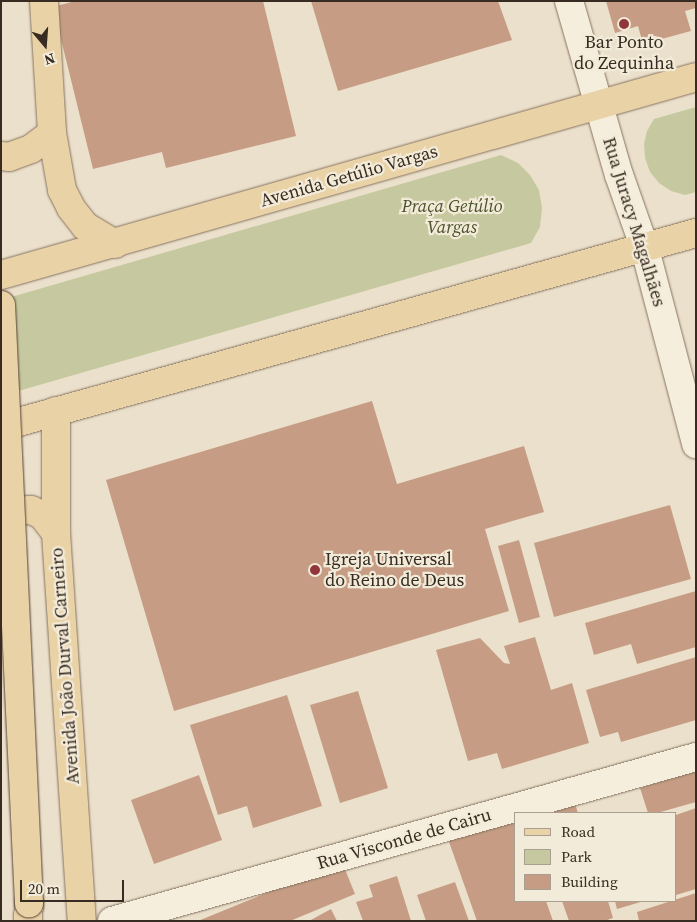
<!DOCTYPE html>
<html>
<head>
<meta charset="utf-8">
<style>
	body { margin:0 }
	#map { position:relative; width:697px; height:922px; overflow:hidden; background:#ebe0cb; font-family:"Source Serif 4",serif }
	div>[style] { position:absolute }
	.green>* { inset:0; background:#c6c99f }
	.building>* { inset:0; background:#c69d84 }
	.roads { filter:drop-shadow(0 0 1px #867360) drop-shadow(0 0 1px #867360) }
	.minor>* { height:28px; margin:-14px; padding:0 14px; transform-origin:14px; border-radius:14px; background:#f6eedd }
	.tertiary>* { height:28px; margin:-14px; padding:0 14px; transform-origin:14px; border-radius:14px; background:#f6eedd }
	.primary>* { height:28px; margin:-14px; padding:0 14px; transform-origin:14px; border-radius:14px; background:#ead2a7 }
	.bridges { filter:drop-shadow(0 0 1px #554234) drop-shadow(0 0 1px #554234) }
	.primary-bridge>* { height:28px; margin:-14px; padding:0 14px; transform-origin:14px; border-radius:14px; background:#ead2a7 }
	.dots>* { width:14px; height:14px; translate:-50% -50%; box-sizing:border-box; border:2px solid #f3ebd9; border-radius:50% }
	span { translate:-50% -50%; white-space:nowrap; text-align:center; line-height:1.15; -webkit-text-stroke:4.5px #f3ebd9; paint-order:stroke }
	.poi-label { font-size:18px; color:#382c22 }
	.left { translate:0 -50%; text-align:left }
	.street-label { font-size:18px; color:#382c22 }
	.park-label { font-size:18px; color:#4b532b; font-style:italic }
	.frame { position:absolute; inset:0; border:2px solid #382c22; pointer-events:none }
	.legend { position:absolute; left:514px; top:812px; width:162px; height:90px; box-sizing:border-box; background:#f3ebd9; border:1px solid #a89f90; margin:0; padding:6px 9px; list-style:none; font-size:15px; color:#382c22 }
	.legend li { display:flex; align-items:center; gap:10px; height:25px }
	.legend b { width:25px; border:1px solid #a89f90 }
	.north { position:absolute; left:20px; top:20px; width:50px; height:50px; -webkit-text-stroke:4px #f3ebd9; paint-order:stroke; rotate:162deg; font-size:14px; font-weight:700; line-height:20px; text-align:center; color:#382c22 }
	.north::after { content:''; display:block; margin:auto; width:18px; height:22px; background:#382c22; clip-path:polygon(50% 0,100% 100%,50% 72%,0 100%) }
	.scale { position:absolute; left:20px; top:880px; width:104px; height:22px; box-sizing:border-box; border:2px solid #382c22; border-top:0; padding-left:6px; font-size:15px; line-height:18px; white-space:nowrap; color:#382c22; -webkit-text-stroke:4px #f3ebd9; paint-order:stroke }
</style>
</head>
<body>
<div id="map">
	<div class="green">
		<i style="clip-path:polygon(696px 107px,696px 192px,685px 195px,671px 191px,659px 183px,650px 172px,645px 158px,644px 144px,647px 131px,654px 119px)"></i>
		<i style="clip-path:polygon(501px 155px,518px 163px,530px 175px,539px 190px,542px 208px,540px 227px,531px 243px,1px 396px,1px 300px)"></i>
	</div>
	<div class="building">
		<i style="clip-path:polygon(75px 1px,263px 1px,296px 136px,166px 168px,162px 152px,93px 169px,53px 7px)"></i>
		<i style="clip-path:polygon(311px 1px,498px 1px,512px 40px,338px 91px)"></i>
		<i style="clip-path:polygon(606px 1px,696px 1px,696px 8px,685px 11px,691px 31px,643px 44px,638px 26px,615px 33px)"></i>
		<i style="clip-path:polygon(372px 401px,397px 484px,524px 446px,544px 512px,485px 529px,509px 611px,174px 711px,106px 480px)"></i>
		<i style="clip-path:polygon(670px 505px,691px 579px,554px 617px,534px 543px)"></i>
		<i style="clip-path:polygon(519px 540px,540px 617px,519px 623px,498px 546px)"></i>
		<i style="clip-path:polygon(696px 591px,696px 647px,637px 664px,631px 644px,594px 655px,585px 623px)"></i>
		<i style="clip-path:polygon(535px 637px,551px 690px,572px 683px,589px 743px,502px 769px,497px 753px,468px 761px,436px 650px,480px 638px,504px 663px,510px 664px,504px 646px)"></i>
		<i style="clip-path:polygon(696px 657px,696px 720px,621px 742px,618px 732px,600px 737px,586px 690px)"></i>
		<i style="clip-path:polygon(358px 691px,388px 788px,340px 803px,310px 705px)"></i>
		<i style="clip-path:polygon(287px 695px,322px 806px,253px 828px,247px 806px,218px 815px,190px 725px)"></i>
		<i style="clip-path:polygon(696px 771px,696px 802px,657px 813px,648px 813px,640px 788px)"></i>
		<i style="clip-path:polygon(199px 775px,222px 840px,154px 864px,131px 800px)"></i>
		<i style="clip-path:polygon(574px 801px,578px 813px,541px 813px)"></i>
		<i style="clip-path:polygon(696px 808px,696px 889px,676px 895px,676px 815px)"></i>
		<i style="clip-path:polygon(516px 815px,516px 901px,546px 901px,553px 921px,477px 921px,448px 839px)"></i>
		<i style="clip-path:polygon(342px 862px,355px 894px,290px 921px,198px 921px)"></i>
		<i style="clip-path:polygon(397px 876px,411px 921px,363px 921px,356px 902px,373px 897px,369px 885px)"></i>
		<i style="clip-path:polygon(455px 882px,469px 921px,426px 921px,417px 895px)"></i>
		<i style="clip-path:polygon(696px 893px,696px 921px,639px 921px,637px 912px)"></i>
		<i style="clip-path:polygon(562px 901px,608px 901px,613px 918px,604px 921px,569px 921px)"></i>
		<i style="clip-path:polygon(615px 901px,644px 901px,617px 909px)"></i>
		<i style="clip-path:polygon(331px 909px,337px 921px,309px 921px)"></i>
	</div>
	<div class="roads">
		<div class="minor">
			<i style="left:112px;top:921px;width:607px;rotate:-15.69deg"></i>
		</div>
		<div class="tertiary">
			<i style="left:569px;top:1px;width:181px;rotate:74deg"></i>
			<i style="left:619px;top:175px;width:78px;rotate:70.6deg"></i>
			<i style="left:645px;top:249px;width:202px;rotate:75.3deg"></i>
		</div>
		<div class="primary">
			<i style="left:44px;top:1px;width:132px;rotate:86.5deg"></i>
			<i style="left:52px;top:133px;width:58px;rotate:80deg"></i>
			<i style="left:62px;top:190px;width:20px;rotate:63deg"></i>
			<i style="left:71px;top:208px;width:23px;rotate:52deg"></i>
			<i style="left:85px;top:226px;width:35px;rotate:31deg"></i>
			<i style="left:1px;top:156px;width:8px;rotate:7deg"></i>
			<i style="left:9px;top:157px;width:23px;rotate:-20deg"></i>
			<i style="left:31px;top:149px;width:26px;rotate:-37deg"></i>
			<i style="left:1px;top:275px;width:723px;rotate:-15.9deg"></i>
			<i style="left:56px;top:411px;width:122px;rotate:90deg"></i>
			<i style="left:56px;top:533px;width:389px;rotate:86.2deg"></i>
			<i style="left:1px;top:427px;width:722px;rotate:-15.6deg"></i>
			<i style="left:1px;top:511px;width:30px;rotate:-2deg"></i>
			<i style="left:31px;top:510px;width:12px;rotate:24deg"></i>
			<i style="left:42px;top:515px;width:23px;rotate:52deg"></i>
			<i style="left:28px;top:921px;width:18px;rotate:-87deg"></i>
		</div>
	</div>
	<div class="bridges">
		<div class="primary-bridge">
			<i style="left:1px;top:305px;width:599px;rotate:87.32deg"></i>
		</div>
	</div>
	<div class="dots">
		<i style="left:624px;top:24px;background:#90363a"></i>
		<i style="left:315px;top:570px;background:#90363a"></i>
	</div>
	<div class="poi-label">
		<span style="left:624px;top:53px">Bar Ponto<br>do Zequinha</span>
		<span class="left" style="left:325px;top:570px">Igreja Universal<br>do Reino de Deus</span>
	</div>
	<div class="street-label">
		<span style="left:349px;top:176px;rotate:-16deg">Avenida Getúlio Vargas</span>
		<span style="left:634px;top:222px;rotate:73deg">Rua Juracy Magalhães</span>
		<span style="left:65px;top:666px;rotate:-94deg">Avenida João Durval Carneiro</span>
		<span style="left:404px;top:839px;rotate:-16deg">Rua Visconde de Cairu</span>
	</div>
	<div class="park-label">
		<span style="left:452px;top:217px">Praça Getúlio<br>Vargas</span>
	</div>
	<div class="frame"></div>
	<ul class="legend">
	<li><b style="height:6px;background:#ead2a7"></b>Road</li>
	<li><b style="height:14px;background:#c6c99f"></b>Park</li>
	<li><b style="height:14px;background:#c69d84"></b>Building</li>
	</ul>
	<div class="north">N</div>
	<div class="scale">20 m</div>
</div>
</body>
</html>
